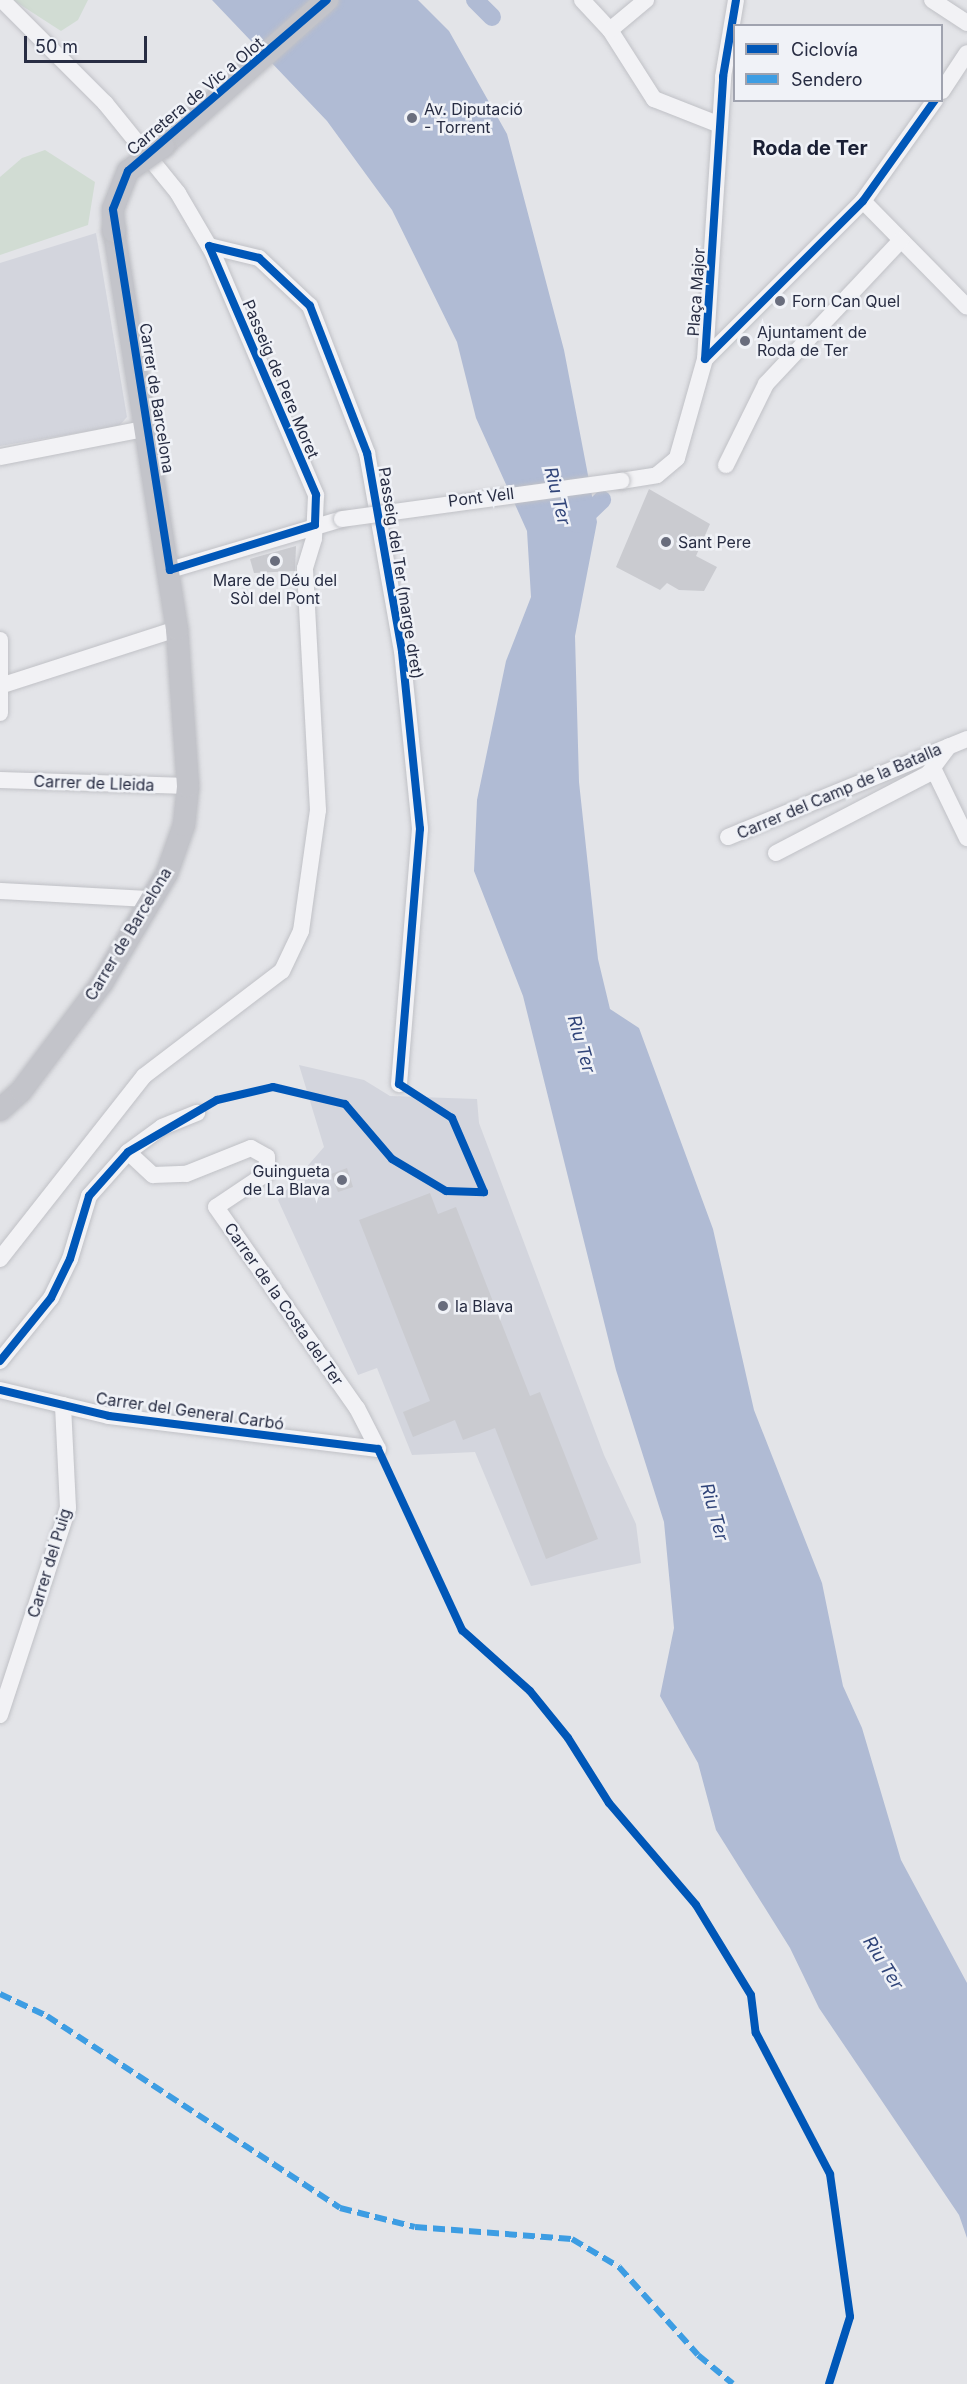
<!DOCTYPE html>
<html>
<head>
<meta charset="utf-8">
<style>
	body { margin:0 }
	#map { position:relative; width:967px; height:2384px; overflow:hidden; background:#e3e4e8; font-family:Inter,sans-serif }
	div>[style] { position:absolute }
	.built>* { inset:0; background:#d3d5dd }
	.green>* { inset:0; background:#d1dcd3 }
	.water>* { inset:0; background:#b0bbd4 }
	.canal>* { height:18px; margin:-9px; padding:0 9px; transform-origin:9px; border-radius:9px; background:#b0bbd4 }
	.building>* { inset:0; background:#cacbd0 }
	.roads { filter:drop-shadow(0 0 2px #c0c1c6) drop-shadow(0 0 2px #c0c1c6) }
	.street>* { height:16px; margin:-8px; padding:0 8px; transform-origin:8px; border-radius:8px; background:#f2f2f5 }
	.secondary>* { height:22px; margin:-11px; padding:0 11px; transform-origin:11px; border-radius:11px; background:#c3c4ca }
	.bridges { filter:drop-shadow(0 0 2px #c0c1c6) drop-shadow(0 0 2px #c0c1c6) }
	.street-bridge>* { height:16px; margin:-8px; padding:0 8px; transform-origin:8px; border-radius:8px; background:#f2f2f5 }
	.secondary-bridge>* { height:22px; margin:-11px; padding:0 11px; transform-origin:11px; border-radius:11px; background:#c3c4ca }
	.quiet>* { height:6px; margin-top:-3px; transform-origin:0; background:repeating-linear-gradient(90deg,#3d9de3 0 12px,transparent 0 18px) }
	.cycleway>* { height:8px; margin:-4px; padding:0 4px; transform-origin:4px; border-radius:4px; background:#0057b8 }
	.dots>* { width:16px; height:16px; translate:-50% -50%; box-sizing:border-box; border:3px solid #f0f2f7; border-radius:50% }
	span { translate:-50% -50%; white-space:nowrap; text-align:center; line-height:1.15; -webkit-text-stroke:5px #f0f2f7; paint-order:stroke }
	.street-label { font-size:16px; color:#282d43 }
	.poi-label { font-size:16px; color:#282d43 }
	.left { translate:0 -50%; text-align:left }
	.right { translate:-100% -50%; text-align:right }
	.water-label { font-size:18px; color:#304479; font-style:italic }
	.quarter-label { font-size:20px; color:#1a1f34; font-weight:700 }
	.legend { position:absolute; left:733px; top:24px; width:210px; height:78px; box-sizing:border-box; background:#f0f2f7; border:2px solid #a0a3af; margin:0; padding:8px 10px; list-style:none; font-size:18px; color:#282d43 }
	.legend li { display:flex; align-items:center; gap:12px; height:30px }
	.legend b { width:30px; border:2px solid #a0a3af }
	.scale { position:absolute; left:24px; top:36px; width:123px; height:27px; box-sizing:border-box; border:3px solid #282d43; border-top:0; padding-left:8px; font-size:18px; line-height:21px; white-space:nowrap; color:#282d43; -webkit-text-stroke:4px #f0f2f7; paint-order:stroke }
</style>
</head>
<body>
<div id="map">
	<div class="built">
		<i style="clip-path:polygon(96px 233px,127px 417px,119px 426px,0 446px,0 263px)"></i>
		<i style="clip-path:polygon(299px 1065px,364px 1080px,390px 1096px,477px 1099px,479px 1123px,604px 1455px,636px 1524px,641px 1563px,531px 1586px,475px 1452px,412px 1455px,377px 1368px,358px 1375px,278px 1200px,324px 1147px)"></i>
	</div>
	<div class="green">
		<i style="clip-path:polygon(13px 0,88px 0,78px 20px,61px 31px)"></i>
		<i style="clip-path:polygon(45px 150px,95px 182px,88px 225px,0 255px,0 177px,22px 158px)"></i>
	</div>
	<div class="water">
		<i style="clip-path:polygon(212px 0,418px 0,449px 31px,507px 134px,564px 350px,597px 522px,575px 636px,579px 782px,598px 959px,610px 1009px,639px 1028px,713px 1229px,754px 1410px,822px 1583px,843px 1686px,862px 1728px,901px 1860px,967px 1983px,967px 2238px,959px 2215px,819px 2008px,790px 1948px,716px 1830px,698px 1763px,660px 1696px,674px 1628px,664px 1522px,616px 1370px,523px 996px,474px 871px,477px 800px,506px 661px,531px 597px,527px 531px,476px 418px,457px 342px,392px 210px,327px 121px)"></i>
	</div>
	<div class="canal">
		<i style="left:475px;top:0;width:24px;rotate:45deg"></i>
		<i style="left:577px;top:524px;width:35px;rotate:-44deg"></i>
	</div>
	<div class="building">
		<i style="clip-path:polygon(649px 489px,710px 524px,696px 556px,717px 567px,704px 591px,679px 590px,667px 583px,660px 590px,616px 567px)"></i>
		<i style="clip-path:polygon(296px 546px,295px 571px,254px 573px,250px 559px)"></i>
		<i style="clip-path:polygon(347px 1168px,353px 1187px,338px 1192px,331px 1174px)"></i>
		<i style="clip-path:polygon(430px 1193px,438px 1214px,456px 1207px,530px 1396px,540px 1392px,598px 1539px,546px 1559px,495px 1428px,463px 1440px,455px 1420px,413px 1437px,403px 1412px,430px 1401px,359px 1220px)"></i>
	</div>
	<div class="roads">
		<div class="street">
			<i style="left:582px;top:0;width:41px;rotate:47deg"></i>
			<i style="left:610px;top:30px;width:82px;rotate:57.5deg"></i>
			<i style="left:654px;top:99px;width:71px;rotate:21.5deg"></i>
			<i style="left:932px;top:0;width:42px;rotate:33.3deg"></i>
			<i style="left:610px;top:30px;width:47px;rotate:-39.8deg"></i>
			<i style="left:942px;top:91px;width:45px;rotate:-56.7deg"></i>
			<i style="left:863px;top:201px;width:148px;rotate:45.5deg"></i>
			<i style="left:209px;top:246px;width:51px;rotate:13.5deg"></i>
			<i style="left:259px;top:258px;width:70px;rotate:43.3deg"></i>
			<i style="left:310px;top:306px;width:158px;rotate:68.8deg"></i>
			<i style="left:367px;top:453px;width:201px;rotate:80deg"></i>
			<i style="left:402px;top:651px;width:179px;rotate:84.2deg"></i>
			<i style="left:420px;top:829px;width:256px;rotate:94.7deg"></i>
			<i style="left:705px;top:359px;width:223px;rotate:-45deg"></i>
			<i style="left:863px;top:201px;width:124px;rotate:-54.5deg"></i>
			<i style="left:0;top:457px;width:152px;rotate:-11deg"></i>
			<i style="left:726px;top:465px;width:90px;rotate:-63.7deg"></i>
			<i style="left:766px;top:384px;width:197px;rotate:-46.8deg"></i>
			<i style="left:621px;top:481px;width:36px;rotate:-9deg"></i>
			<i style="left:657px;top:475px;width:26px;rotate:-40deg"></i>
			<i style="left:677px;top:458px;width:103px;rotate:-74.2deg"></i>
			<i style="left:705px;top:359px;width:283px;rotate:-86.3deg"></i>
			<i style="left:723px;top:77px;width:78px;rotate:-80.4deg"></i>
			<i style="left:170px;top:570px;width:179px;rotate:-16.5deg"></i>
			<i style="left:0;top:640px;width:73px;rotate:90deg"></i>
			<i style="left:0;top:686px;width:186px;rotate:-17.9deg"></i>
			<i style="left:933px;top:768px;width:78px;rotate:64.1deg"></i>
			<i style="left:0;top:780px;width:188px;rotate:1.8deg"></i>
			<i style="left:728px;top:837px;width:258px;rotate:-22.3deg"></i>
			<i style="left:776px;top:853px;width:171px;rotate:-27.5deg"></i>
			<i style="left:928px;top:774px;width:35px;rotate:-53deg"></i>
			<i style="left:0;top:891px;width:149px;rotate:3.1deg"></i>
			<i style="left:128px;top:1152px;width:34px;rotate:43deg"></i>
			<i style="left:153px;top:1175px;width:33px;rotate:-2deg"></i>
			<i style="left:186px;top:1174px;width:70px;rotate:-21.8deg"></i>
			<i style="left:251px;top:1148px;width:18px;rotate:29deg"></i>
			<i style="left:267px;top:1157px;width:16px;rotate:90deg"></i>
			<i style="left:267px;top:1173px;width:61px;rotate:146.3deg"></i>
			<i style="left:216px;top:1207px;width:246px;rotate:55deg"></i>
			<i style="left:357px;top:1408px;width:46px;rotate:62.9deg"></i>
			<i style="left:0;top:1259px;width:233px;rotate:-51.8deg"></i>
			<i style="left:144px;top:1076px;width:173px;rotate:-37.3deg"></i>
			<i style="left:282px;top:971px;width:44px;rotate:-64.6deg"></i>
			<i style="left:301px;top:931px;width:122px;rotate:-82deg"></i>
			<i style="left:318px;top:810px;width:242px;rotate:-93.1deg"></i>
			<i style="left:305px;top:568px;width:31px;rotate:-73deg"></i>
			<i style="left:314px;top:538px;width:43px;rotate:-87.3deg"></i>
			<i style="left:316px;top:495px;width:263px;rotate:-113.1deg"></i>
			<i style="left:213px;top:253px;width:69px;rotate:-120.3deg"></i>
			<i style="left:178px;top:193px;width:116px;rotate:-129deg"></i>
			<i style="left:105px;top:103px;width:146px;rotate:-135deg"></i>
			<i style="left:0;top:1361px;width:81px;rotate:-51deg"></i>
			<i style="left:51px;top:1298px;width:43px;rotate:-64deg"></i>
			<i style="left:70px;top:1259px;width:66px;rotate:-73.2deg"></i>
			<i style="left:89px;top:1196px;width:59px;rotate:-48.4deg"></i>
			<i style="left:128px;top:1152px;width:42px;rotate:-36.3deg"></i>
			<i style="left:162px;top:1127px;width:38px;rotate:-22deg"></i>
			<i style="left:0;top:1390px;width:112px;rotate:13.4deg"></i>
			<i style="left:109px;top:1416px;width:271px;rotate:7deg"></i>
			<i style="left:0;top:1715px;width:218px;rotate:-71.8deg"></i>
			<i style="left:68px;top:1508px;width:103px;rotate:-92.8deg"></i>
		</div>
		<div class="secondary">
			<i style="left:163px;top:146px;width:220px;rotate:-41.7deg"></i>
			<i style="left:0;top:1110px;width:28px;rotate:-42deg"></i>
			<i style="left:21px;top:1091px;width:135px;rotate:-53.1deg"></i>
			<i style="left:102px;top:983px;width:128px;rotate:-59.4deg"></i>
			<i style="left:167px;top:873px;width:51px;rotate:-70.5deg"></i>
			<i style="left:184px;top:825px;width:39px;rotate:-84deg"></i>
			<i style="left:188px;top:786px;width:157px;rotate:-94deg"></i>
			<i style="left:177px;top:629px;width:403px;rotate:-99deg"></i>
		</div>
	</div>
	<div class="bridges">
		<div class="street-bridge">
			<i style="left:342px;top:519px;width:282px;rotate:-7.8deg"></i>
		</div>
		<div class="secondary-bridge">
			<i style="left:114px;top:231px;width:22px;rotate:-93deg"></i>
			<i style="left:113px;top:209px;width:41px;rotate:-68.5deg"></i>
			<i style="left:128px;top:171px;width:43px;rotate:-35.5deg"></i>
		</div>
	</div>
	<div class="quiet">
		<i style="left:0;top:1994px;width:52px;rotate:25.1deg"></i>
		<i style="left:47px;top:2016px;width:350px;rotate:33.2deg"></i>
		<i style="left:340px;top:2208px;width:77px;rotate:14.2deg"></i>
		<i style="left:415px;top:2227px;width:157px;rotate:4.4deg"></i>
		<i style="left:572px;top:2239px;width:55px;rotate:30.8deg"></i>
		<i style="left:619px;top:2267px;width:118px;rotate:48.1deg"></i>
		<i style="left:698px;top:2355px;width:45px;rotate:39.6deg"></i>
	</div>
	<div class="cycleway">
		<i style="left:209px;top:246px;width:271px;rotate:66.7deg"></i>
		<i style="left:316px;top:495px;width:30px;rotate:92deg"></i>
		<i style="left:315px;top:525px;width:152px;rotate:162.8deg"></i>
		<i style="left:170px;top:570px;width:365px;rotate:-99deg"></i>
		<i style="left:113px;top:209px;width:41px;rotate:-68.5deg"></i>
		<i style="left:128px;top:171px;width:262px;rotate:-40.7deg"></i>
		<i style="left:705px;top:359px;width:283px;rotate:-86.3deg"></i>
		<i style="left:723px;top:77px;width:78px;rotate:-80.4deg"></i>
		<i style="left:705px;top:359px;width:223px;rotate:-45deg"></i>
		<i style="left:863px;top:201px;width:124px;rotate:-54.5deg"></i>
		<i style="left:0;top:1361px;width:81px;rotate:-51deg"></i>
		<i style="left:51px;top:1298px;width:43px;rotate:-64deg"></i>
		<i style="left:70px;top:1259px;width:66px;rotate:-73.2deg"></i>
		<i style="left:89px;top:1196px;width:59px;rotate:-48.4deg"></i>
		<i style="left:128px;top:1152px;width:103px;rotate:-30.3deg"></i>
		<i style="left:217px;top:1100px;width:57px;rotate:-13.1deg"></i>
		<i style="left:273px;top:1087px;width:74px;rotate:13.3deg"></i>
		<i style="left:345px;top:1104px;width:72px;rotate:49.5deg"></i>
		<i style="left:392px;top:1159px;width:63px;rotate:30.7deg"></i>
		<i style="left:446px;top:1191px;width:38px;rotate:2deg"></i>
		<i style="left:484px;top:1192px;width:81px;rotate:-113.4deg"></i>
		<i style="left:452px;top:1118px;width:63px;rotate:-147.3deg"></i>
		<i style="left:399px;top:1084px;width:256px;rotate:-85.3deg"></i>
		<i style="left:420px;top:829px;width:179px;rotate:-95.8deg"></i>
		<i style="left:402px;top:651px;width:201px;rotate:-100deg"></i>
		<i style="left:367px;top:453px;width:158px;rotate:-111.2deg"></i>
		<i style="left:310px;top:306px;width:70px;rotate:-136.7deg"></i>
		<i style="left:259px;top:258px;width:51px;rotate:-166.5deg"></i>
		<i style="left:0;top:1390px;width:112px;rotate:13.4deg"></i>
		<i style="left:109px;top:1416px;width:271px;rotate:7deg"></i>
		<i style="left:378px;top:1449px;width:200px;rotate:65.1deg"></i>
		<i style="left:462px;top:1630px;width:91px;rotate:41.9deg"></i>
		<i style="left:530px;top:1691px;width:60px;rotate:51deg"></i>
		<i style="left:568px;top:1738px;width:77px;rotate:57.8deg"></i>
		<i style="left:609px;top:1803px;width:134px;rotate:49.5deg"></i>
		<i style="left:696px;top:1905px;width:105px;rotate:58.6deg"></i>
		<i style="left:751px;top:1995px;width:38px;rotate:83deg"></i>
		<i style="left:756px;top:2033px;width:159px;rotate:62.3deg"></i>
		<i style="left:830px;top:2174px;width:144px;rotate:82deg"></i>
		<i style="left:850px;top:2317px;width:70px;rotate:107.4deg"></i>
	</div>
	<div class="dots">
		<i style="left:412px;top:118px;background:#696d7d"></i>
		<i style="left:780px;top:301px;background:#696d7d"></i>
		<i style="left:745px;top:341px;background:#696d7d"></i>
		<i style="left:666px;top:542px;background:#696d7d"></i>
		<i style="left:275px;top:561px;background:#696d7d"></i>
		<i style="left:342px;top:1180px;background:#696d7d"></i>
		<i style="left:443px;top:1306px;background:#696d7d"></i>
	</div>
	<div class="street-label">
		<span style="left:195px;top:96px;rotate:-40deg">Carretera de Vic a Olot</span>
		<span style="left:696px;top:292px;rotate:-86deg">Plaça Major</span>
		<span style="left:281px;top:379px;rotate:67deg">Passeig de Pere Moret</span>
		<span style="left:157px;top:398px;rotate:81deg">Carrer de Barcelona</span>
		<span style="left:481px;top:497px;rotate:-7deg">Pont Vell</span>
		<span style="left:401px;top:573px;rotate:81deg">Passeig del Ter (marge dret)</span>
		<span style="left:94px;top:783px;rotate:2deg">Carrer de Lleida</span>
		<span style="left:839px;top:791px;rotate:-23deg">Carrer del Camp de la Batalla</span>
		<span style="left:128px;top:934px;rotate:-59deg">Carrer de Barcelona</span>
		<span style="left:284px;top:1304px;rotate:55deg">Carrer de la Costa del Ter</span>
		<span style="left:190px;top:1411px;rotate:8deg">Carrer del General Carbó</span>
		<span style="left:49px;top:1563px;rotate:-73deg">Carrer del Puig</span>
	</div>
	<div class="poi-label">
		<span class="left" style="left:424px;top:118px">Av. Diputació<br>- Torrent</span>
		<span class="left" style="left:792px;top:301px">Forn Can Quel</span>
		<span class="left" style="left:757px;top:341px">Ajuntament de<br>Roda de Ter</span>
		<span class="left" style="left:678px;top:542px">Sant Pere</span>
		<span style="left:275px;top:589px">Mare de Déu del<br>Sòl del Pont</span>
		<span class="right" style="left:330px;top:1180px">Guingueta<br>de La Blava</span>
		<span class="left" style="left:455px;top:1306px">la Blava</span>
	</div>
	<div class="water-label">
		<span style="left:557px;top:496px;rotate:76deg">Riu Ter</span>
		<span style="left:581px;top:1044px;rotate:74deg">Riu Ter</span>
		<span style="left:714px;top:1512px;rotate:74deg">Riu Ter</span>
		<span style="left:883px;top:1963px;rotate:58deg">Riu Ter</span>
	</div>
	<div class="quarter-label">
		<span style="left:810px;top:148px">Roda de Ter</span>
	</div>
	<ul class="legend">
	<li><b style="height:8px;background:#0057b8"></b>Ciclovía</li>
	<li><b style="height:8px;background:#3d9de3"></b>Sendero</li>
	</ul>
	<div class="scale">50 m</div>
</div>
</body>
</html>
